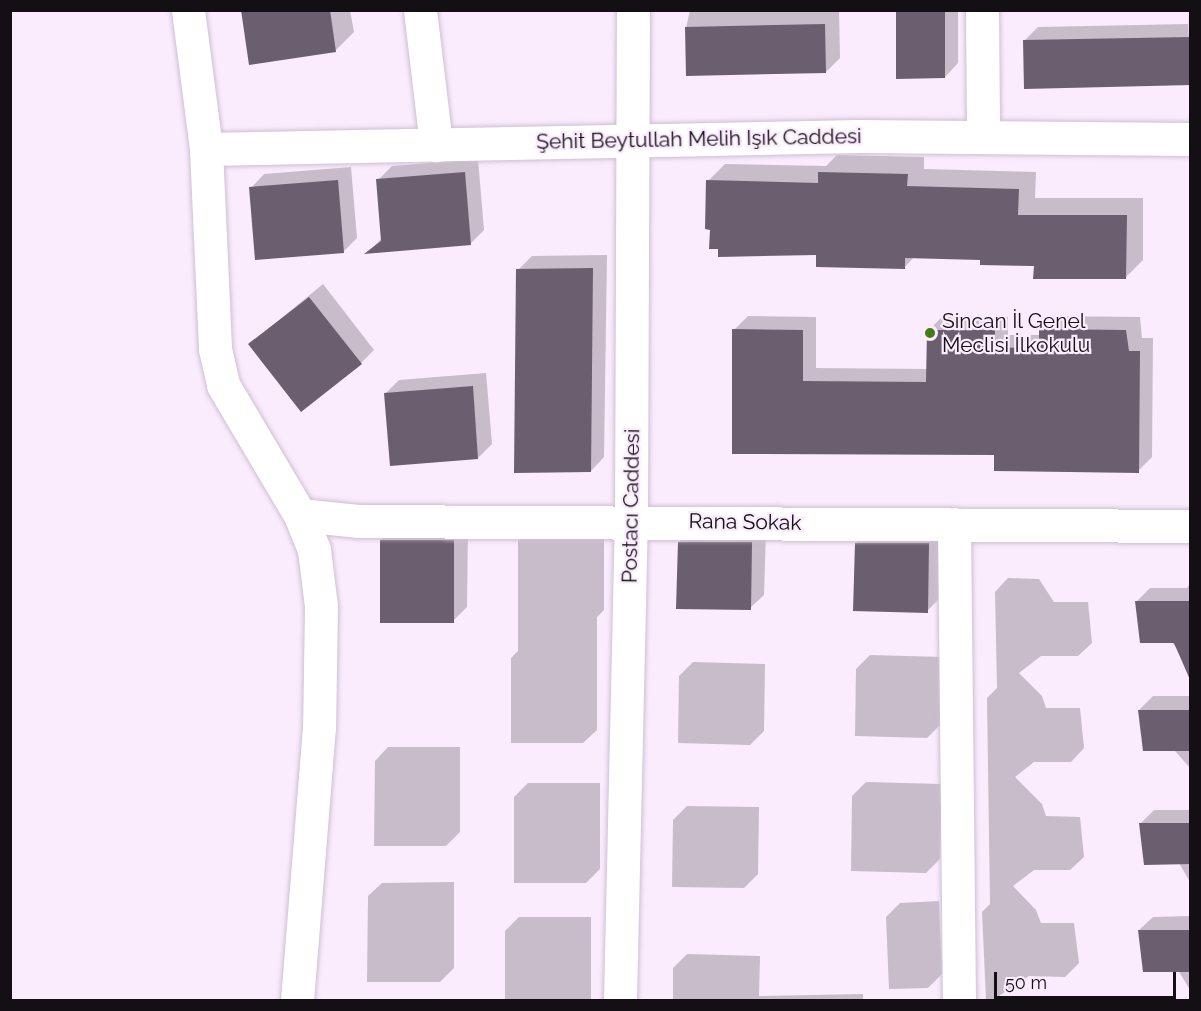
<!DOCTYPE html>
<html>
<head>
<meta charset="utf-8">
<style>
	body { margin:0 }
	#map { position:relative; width:1201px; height:1011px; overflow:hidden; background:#faebfd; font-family:Raleway,sans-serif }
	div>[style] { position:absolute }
	.shadow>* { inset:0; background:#0003 }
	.building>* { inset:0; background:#6b5e6e }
	.roads { filter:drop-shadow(0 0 2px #cdbfd1) drop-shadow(0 0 2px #cdbfd1) }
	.minor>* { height:33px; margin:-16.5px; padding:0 16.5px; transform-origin:16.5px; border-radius:16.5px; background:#fff }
	.dots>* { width:16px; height:16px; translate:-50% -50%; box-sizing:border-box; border:3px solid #faebfd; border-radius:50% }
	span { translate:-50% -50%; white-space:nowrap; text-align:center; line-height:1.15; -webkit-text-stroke:4.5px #faebfd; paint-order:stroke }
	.street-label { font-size:21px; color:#140f15 }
	.poi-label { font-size:21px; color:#140f15 }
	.left { translate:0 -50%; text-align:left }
	.frame { position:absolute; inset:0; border:12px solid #140f15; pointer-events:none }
	.scale { position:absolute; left:994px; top:972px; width:182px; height:27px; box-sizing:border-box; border:3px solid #140f15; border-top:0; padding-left:8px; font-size:18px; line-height:21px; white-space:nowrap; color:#140f15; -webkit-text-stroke:4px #faebfd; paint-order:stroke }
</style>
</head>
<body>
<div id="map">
	<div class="shadow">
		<div style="clip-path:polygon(243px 10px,350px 10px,354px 32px,335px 51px)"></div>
		<div style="clip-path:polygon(690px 10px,839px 10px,840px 58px,826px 72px,686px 28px)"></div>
		<div style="clip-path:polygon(897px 10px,958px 10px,958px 63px,945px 77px)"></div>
		<div style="clip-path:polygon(1188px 10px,1190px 85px,1024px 41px,1038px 27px,1188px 24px)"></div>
		<div style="clip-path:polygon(837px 155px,924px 157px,924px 169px,1036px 172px,1035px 198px,1143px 198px,1143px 260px,1126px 277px,982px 258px,915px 256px,904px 268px,817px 254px,720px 248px,711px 228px,708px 181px,725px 164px,826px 166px)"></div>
		<div style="clip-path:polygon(478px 159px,484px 230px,470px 244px,368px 252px,382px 238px,378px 180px,392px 166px)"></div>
		<div style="clip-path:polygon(351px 167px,357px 238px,343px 252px,251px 188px,264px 174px)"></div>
		<div style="clip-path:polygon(607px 255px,604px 457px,591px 471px,518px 270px,532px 256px)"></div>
		<div style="clip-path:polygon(323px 284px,374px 350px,361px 363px,250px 344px)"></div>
		<div style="clip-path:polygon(748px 316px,816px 317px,816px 368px,928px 369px,928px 331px,942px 317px,1008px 317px,1008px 335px,1040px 335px,1040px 329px,1054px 316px,1140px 317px,1142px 338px,1153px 338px,1152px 457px,1138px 471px,996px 453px,733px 452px,734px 330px)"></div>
		<div style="clip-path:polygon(486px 373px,492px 444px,478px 458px,385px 394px,399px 380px)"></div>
		<div style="clip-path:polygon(395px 527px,468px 527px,467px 607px,453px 621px,381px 540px)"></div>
		<div style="clip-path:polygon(532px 528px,604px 528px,604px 610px,597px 617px,597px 730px,583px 743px,511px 743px,511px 658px,518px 651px,518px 541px)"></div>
		<div style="clip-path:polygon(693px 528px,766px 529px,764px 595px,750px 608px,679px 542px)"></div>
		<div style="clip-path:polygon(870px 530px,942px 530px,941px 597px,927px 611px,856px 543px)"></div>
		<div style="clip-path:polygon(1008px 578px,1039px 579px,1054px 602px,1088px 602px,1092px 643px,1078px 656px,1041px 656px,1019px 673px,1042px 696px,1046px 708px,1080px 708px,1084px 748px,1071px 762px,1034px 762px,1015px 777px,1042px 804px,1046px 816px,1080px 817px,1084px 857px,1070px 870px,1034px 870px,1013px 886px,1036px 910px,1041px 923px,1074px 923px,1079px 963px,1065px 977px,1029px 976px,993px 1000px,986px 1000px,982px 912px,990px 904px,987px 698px,997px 688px,995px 592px)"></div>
		<div style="clip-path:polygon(1190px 584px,1190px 664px,1137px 601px,1150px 588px,1187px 588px)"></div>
		<div style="clip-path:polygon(870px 655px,943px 657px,941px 724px,927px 738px,855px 736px,856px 669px)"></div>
		<div style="clip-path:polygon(693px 662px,765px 664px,764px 731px,750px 745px,678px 743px,679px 676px)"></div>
		<div style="clip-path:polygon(1153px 696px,1190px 696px,1190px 768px,1139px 710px)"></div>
		<div style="clip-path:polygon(388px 747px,460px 747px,460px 832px,446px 846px,374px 846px,375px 761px)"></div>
		<div style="clip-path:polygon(866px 782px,942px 784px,940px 859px,926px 873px,851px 871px,852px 796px)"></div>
		<div style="clip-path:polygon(528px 783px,600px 783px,600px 869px,586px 883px,514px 883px,514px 797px)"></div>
		<div style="clip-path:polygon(687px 806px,759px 807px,758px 874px,744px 888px,672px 887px,673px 820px)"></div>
		<div style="clip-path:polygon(1154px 810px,1190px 810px,1190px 882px,1179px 863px,1141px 823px)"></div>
		<div style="clip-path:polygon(454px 882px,454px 968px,440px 982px,367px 982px,368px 896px,382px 883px)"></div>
		<div style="clip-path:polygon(939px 901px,942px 974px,928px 988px,889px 989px,886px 917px,900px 903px)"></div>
		<div style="clip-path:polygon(519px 917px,591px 917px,591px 1000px,505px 1000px,505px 931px)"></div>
		<div style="clip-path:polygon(1153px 917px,1190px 916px,1190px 990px,1178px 970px,1139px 930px)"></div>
		<div style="clip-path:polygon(687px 954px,760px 956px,759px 996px,863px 994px,863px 1000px,673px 1000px,673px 968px)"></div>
	</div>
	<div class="building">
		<div style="clip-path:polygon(241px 10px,330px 10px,336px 52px,249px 65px)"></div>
		<div style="clip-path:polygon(896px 10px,945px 10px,945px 78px,896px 79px)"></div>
		<div style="clip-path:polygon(825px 24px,826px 73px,686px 76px,685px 27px)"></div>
		<div style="clip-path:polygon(1191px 37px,1191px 85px,1024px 89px,1023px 40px)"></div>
		<div style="clip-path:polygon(465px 172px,471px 245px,364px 254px,381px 241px,376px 179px)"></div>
		<div style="clip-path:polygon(818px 172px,908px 174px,907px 186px,1019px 189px,1018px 215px,1127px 215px,1126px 279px,1033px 279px,1034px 266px,980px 265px,980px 260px,905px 258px,905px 269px,816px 267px,816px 255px,718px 257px,718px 249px,709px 249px,710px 230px,705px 229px,706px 180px,818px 183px)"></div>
		<div style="clip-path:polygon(338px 180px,344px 253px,255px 260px,249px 187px)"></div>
		<div style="clip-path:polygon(593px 268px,591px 472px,514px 473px,516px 269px)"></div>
		<div style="clip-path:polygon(309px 297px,362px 364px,301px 412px,248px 344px)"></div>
		<div style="clip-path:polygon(732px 329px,803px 330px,803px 381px,926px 382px,927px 330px,995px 330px,995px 348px,1039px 347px,1039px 329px,1126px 330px,1129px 351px,1140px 351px,1139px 473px,994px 471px,994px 455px,732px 454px)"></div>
		<div style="clip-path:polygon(473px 386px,478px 459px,390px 466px,384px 393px)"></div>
		<div style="clip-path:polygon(380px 540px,454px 540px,454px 623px,380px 623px)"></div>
		<div style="clip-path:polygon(678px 542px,752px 542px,751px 610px,676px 609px)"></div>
		<div style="clip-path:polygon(855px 543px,929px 543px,928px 613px,853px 611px)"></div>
		<div style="clip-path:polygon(1135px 601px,1191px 601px,1191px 682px,1174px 643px,1140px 643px)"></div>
		<div style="clip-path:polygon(1138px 710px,1191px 710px,1191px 751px,1143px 751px)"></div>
		<div style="clip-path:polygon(1139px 823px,1191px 823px,1191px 864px,1144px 865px)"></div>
		<div style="clip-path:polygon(1138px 930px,1191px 930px,1191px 972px,1143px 972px)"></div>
	</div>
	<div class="roads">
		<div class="minor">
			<div style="left:188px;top:10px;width:140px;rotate:82.6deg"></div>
			<div style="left:206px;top:149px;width:200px;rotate:87.4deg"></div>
			<div style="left:215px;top:349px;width:37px;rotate:77deg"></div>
			<div style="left:223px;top:385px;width:151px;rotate:59.4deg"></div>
			<div style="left:300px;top:515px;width:38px;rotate:68deg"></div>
			<div style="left:314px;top:550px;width:56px;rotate:82.9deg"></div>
			<div style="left:321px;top:606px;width:121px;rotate:90.9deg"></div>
			<div style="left:319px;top:727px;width:274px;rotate:94.6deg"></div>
			<div style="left:420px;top:10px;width:136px;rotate:83.2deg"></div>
			<div style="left:982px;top:10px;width:125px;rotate:89.5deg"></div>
			<div style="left:206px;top:149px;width:652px;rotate:-1.14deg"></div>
			<div style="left:858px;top:136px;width:332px;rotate:0.5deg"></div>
			<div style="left:300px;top:515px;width:58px;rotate:5.9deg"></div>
			<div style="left:358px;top:521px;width:832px;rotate:0.34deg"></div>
			<div style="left:954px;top:524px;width:476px;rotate:89.4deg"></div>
			<div style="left:620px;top:1000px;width:480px;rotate:-88.7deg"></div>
			<div style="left:631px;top:520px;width:510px;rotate:-89.78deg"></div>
		</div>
	</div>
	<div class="dots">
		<div style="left:930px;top:333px;background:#417c16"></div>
	</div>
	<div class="street-label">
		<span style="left:699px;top:139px;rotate:-1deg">Şehit Beytullah Melih Işık Caddesi</span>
		<span style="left:631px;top:506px;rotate:-89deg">Postacı Caddesi</span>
		<span style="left:745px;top:522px;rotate:1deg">Rana Sokak</span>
	</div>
	<div class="poi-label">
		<span class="left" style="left:942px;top:333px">Sincan İl Genel<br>Meclisi İlkokulu</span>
	</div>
	<div class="frame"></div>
	<div class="scale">50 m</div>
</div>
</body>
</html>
